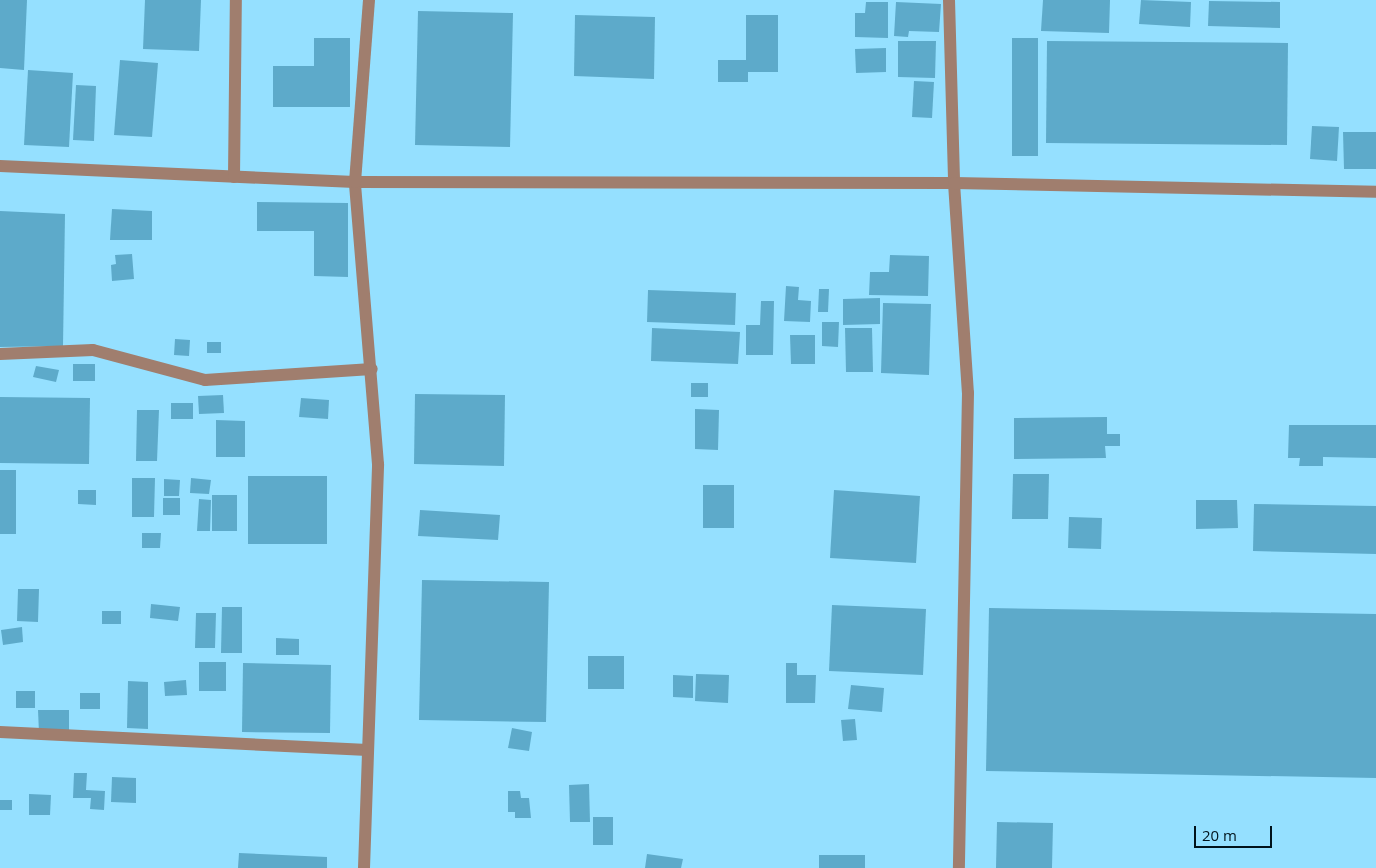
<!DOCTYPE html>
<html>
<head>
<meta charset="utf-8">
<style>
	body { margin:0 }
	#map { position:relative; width:1376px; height:868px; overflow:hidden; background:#95e0ff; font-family:"Open Sans",sans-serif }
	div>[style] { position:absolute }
	.building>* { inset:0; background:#5daaca }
	.minor>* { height:12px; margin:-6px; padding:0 6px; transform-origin:6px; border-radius:6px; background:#a07e6e }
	span { translate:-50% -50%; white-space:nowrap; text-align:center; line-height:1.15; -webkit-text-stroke:4.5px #95e0ff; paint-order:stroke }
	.scale { position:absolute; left:1194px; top:826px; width:78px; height:22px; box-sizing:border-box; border:2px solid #01131b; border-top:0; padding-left:6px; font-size:15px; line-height:18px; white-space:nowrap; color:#01131b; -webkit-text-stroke:4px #95e0ff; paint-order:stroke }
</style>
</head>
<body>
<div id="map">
	<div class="building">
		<div style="clip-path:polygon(0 0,27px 0,24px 70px,0 68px)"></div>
		<div style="clip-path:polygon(145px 0,201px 0,199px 51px,143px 49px)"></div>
		<div style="clip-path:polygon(1043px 0,1110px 0,1109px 33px,1041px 31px)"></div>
		<div style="clip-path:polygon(1141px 0,1191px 2px,1190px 27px,1139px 24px)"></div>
		<div style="clip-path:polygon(1209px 1px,1280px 2px,1280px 28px,1208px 26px)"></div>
		<div style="clip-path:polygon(866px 2px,888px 2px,888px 38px,855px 37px,855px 13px,865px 13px)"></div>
		<div style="clip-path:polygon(896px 2px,941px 4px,939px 32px,909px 31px,908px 37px,894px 36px)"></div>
		<div style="clip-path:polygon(418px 11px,513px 13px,510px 147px,415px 145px)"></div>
		<div style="clip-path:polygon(575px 15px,655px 17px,654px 79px,574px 76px)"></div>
		<div style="clip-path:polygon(746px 15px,778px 15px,778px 72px,748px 72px,748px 82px,718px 82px,718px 60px,746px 60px)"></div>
		<div style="clip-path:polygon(314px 38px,350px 38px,350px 107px,273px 107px,273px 66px,314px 66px)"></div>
		<div style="clip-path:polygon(1012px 38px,1038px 38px,1038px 156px,1012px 156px)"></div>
		<div style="clip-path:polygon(898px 41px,936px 41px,935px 78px,898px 77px)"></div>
		<div style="clip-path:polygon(1047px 41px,1288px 43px,1287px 145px,1046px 143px)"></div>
		<div style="clip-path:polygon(886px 48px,886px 72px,856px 73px,855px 49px)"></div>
		<div style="clip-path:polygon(120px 60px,158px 63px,152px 137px,114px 135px)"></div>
		<div style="clip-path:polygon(28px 70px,73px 73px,69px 147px,24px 145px)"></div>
		<div style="clip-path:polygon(914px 81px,934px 82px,932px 118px,912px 117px)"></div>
		<div style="clip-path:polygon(76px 85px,96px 86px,94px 141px,73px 140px)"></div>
		<div style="clip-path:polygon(1312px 126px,1339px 127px,1337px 161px,1310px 159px)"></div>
		<div style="clip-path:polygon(1343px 132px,1376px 132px,1376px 169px,1344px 169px)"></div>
		<div style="clip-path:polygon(257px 202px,348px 203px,348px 277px,314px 276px,314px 231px,257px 231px)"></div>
		<div style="clip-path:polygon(112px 209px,152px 211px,152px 240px,110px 240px)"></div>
		<div style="clip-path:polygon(0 211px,65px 214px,63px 346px,0 347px)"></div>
		<div style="clip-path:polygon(132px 254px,134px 279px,112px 281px,111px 265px,116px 264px,115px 255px)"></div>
		<div style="clip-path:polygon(890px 255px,929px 256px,928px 296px,869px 295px,870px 272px,889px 272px)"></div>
		<div style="clip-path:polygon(786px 286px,799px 287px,798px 300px,811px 301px,810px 322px,784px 321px)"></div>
		<div style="clip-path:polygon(819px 289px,829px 289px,828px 312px,818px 312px)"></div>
		<div style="clip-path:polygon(648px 290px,736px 293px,735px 325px,647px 322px)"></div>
		<div style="clip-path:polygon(880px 298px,880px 324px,843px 325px,843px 299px)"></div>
		<div style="clip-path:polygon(761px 301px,774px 301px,773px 355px,746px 355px,746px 325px,760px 325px)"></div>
		<div style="clip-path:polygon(883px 303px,931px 304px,929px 375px,881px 373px)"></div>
		<div style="clip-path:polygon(822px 322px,839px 322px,838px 347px,822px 346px)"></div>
		<div style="clip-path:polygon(652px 328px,740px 332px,738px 364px,651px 361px)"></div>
		<div style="clip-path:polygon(845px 328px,872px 328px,873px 372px,846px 372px)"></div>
		<div style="clip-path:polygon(790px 335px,815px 335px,815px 364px,791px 364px)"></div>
		<div style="clip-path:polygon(175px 339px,190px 340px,189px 356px,174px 355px)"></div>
		<div style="clip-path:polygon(207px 342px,221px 342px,221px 353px,207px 353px)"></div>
		<div style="clip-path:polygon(73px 364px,95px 364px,95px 381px,73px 381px)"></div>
		<div style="clip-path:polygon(36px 366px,59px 370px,56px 382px,33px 377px)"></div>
		<div style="clip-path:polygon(691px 383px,708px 383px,708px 397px,691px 397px)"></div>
		<div style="clip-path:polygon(415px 394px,505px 395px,504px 466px,414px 464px)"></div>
		<div style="clip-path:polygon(223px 395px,224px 413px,199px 414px,198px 396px)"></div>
		<div style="clip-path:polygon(0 397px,90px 398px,89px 464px,0 463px)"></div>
		<div style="clip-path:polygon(301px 398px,329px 400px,328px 419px,299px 417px)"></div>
		<div style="clip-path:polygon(171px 403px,193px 403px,193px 419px,171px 419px)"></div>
		<div style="clip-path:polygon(695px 409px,719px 410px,718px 450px,695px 449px)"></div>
		<div style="clip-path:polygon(137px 410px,159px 410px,157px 461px,136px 461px)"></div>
		<div style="clip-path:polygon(1107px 417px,1107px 434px,1120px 434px,1120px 446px,1105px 446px,1106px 458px,1014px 459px,1014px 418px)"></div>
		<div style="clip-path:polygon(216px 420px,245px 421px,245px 457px,216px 457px)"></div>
		<div style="clip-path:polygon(1289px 425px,1376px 425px,1376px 458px,1323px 457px,1323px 466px,1299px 466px,1300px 458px,1288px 458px)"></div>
		<div style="clip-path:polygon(0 470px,16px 470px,16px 534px,0 534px)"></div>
		<div style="clip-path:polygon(1013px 474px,1049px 474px,1048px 519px,1012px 519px)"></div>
		<div style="clip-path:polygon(248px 476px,327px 476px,327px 544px,248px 544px)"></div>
		<div style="clip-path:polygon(132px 478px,155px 478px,154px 517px,132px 517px)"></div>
		<div style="clip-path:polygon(191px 478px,211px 480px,209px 494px,190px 493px)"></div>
		<div style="clip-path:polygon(164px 479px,180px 480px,179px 496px,164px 496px)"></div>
		<div style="clip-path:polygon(703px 485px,734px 485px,734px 528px,703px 528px)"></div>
		<div style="clip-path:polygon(78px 490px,96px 490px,96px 505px,78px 504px)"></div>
		<div style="clip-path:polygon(834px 490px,920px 496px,916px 563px,830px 558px)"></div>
		<div style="clip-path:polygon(212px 495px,237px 495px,237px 531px,212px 531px)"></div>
		<div style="clip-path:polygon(163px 498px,180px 498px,180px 515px,163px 515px)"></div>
		<div style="clip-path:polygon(199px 499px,211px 500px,210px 531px,197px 531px)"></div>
		<div style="clip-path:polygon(1196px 500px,1237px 500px,1238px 528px,1196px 529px)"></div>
		<div style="clip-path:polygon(1254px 504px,1376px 506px,1376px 554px,1253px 551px)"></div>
		<div style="clip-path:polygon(420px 510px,500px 515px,498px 540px,418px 536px)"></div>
		<div style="clip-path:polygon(1069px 517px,1102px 518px,1101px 549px,1068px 548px)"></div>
		<div style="clip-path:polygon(142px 533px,161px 533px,160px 548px,142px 548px)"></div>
		<div style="clip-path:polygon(422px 580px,549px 582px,546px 722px,419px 720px)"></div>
		<div style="clip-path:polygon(18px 589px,39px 589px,38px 622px,17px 621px)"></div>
		<div style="clip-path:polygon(151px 604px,180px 607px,178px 621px,150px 618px)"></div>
		<div style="clip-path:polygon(832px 605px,926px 609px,923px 675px,829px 671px)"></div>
		<div style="clip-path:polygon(222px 607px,242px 607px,242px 653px,221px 653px)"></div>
		<div style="clip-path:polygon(989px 608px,1376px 614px,1376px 778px,986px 771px)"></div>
		<div style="clip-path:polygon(102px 611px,121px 611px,121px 624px,102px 624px)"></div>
		<div style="clip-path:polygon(196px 613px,216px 613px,215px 648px,195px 648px)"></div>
		<div style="clip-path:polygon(22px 627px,23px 642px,3px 645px,1px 630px)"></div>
		<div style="clip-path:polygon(276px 638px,299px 639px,299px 655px,276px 655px)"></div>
		<div style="clip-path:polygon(588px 656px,624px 656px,624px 689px,588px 689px)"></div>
		<div style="clip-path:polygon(199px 662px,226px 662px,226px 691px,199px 691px)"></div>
		<div style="clip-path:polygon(243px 663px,331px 665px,330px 733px,242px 732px)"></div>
		<div style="clip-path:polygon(786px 663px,797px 663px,797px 675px,816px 675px,815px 703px,786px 703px)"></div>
		<div style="clip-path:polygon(696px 674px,729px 675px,728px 703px,695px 701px)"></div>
		<div style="clip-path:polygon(673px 675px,693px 676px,693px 698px,673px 697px)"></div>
		<div style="clip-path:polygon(186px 680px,187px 695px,165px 696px,164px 682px)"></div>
		<div style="clip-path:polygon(128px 681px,148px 682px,148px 729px,127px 728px)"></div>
		<div style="clip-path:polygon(851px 685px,884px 688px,882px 712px,848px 709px)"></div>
		<div style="clip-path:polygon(16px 691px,35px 691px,35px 708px,16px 708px)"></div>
		<div style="clip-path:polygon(80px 693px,100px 693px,100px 709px,80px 709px)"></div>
		<div style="clip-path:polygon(38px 710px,69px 710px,69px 733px,39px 733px)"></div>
		<div style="clip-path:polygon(855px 719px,857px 740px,843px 741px,841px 720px)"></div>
		<div style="clip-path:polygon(512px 728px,532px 732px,529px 751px,508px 748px)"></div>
		<div style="clip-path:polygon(74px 773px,87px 773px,86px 790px,105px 791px,104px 810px,90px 809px,91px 798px,73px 798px)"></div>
		<div style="clip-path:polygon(112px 777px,136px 778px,136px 803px,111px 802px)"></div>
		<div style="clip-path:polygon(589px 784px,590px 822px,570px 822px,569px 785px)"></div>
		<div style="clip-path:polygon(508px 791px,520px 791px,521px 798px,529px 798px,531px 818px,515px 818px,515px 812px,508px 812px)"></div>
		<div style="clip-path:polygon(29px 794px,51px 795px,50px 815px,29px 815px)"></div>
		<div style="clip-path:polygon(0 800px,12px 800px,12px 810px,0 810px)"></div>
		<div style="clip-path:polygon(593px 817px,613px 817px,613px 845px,593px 845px)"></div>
		<div style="clip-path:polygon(997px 822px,1053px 823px,1052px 868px,996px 868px)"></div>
		<div style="clip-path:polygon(239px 853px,327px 857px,327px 868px,238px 868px)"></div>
		<div style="clip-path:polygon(647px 854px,683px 859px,681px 868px,645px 868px)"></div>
		<div style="clip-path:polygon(819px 855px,865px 855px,865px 868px,819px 868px)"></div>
	</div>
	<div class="minor">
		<div style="left:949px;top:0;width:183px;rotate:88.4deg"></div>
		<div style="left:954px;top:183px;width:210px;rotate:86.2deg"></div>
		<div style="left:968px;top:393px;width:475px;rotate:91.1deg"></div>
		<div style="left:0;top:166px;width:355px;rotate:2.6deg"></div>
		<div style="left:355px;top:182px;width:599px;rotate:0.1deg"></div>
		<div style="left:954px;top:183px;width:422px;rotate:1.2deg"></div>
		<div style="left:234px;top:177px;width:177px;rotate:-89.4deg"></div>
		<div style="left:0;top:354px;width:93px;rotate:-2.5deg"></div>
		<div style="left:93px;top:350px;width:116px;rotate:15deg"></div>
		<div style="left:205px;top:380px;width:167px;rotate:-3.8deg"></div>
		<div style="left:0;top:732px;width:368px;rotate:2.8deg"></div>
		<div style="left:364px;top:868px;width:404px;rotate:-88deg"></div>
		<div style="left:378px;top:464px;width:283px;rotate:-94.7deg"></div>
		<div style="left:355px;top:182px;width:183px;rotate:-85.6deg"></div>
	</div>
	<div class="scale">20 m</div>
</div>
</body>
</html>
